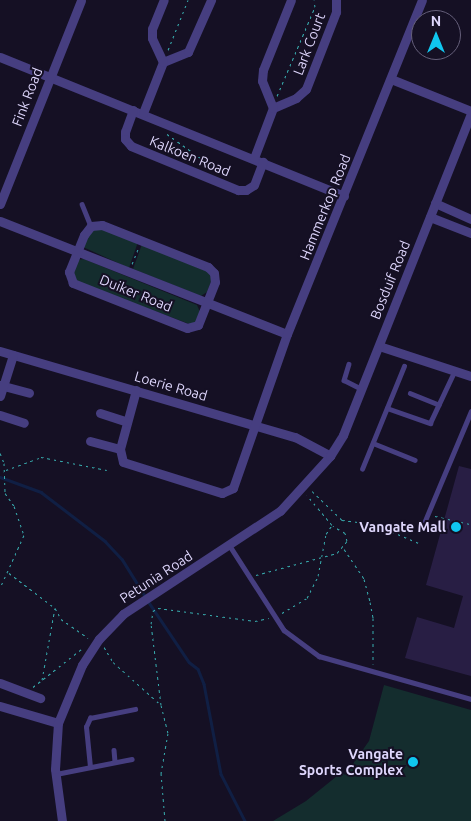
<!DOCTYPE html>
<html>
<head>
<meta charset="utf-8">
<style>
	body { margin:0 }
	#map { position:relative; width:471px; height:821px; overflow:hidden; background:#151024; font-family:Ubuntu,sans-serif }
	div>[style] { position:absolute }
	.green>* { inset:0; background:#142d2e }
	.stream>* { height:2.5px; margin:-1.25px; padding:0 1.25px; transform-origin:1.25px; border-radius:1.25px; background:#101f44 }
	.building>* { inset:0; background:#281e44 }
	.path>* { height:1px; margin-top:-0.5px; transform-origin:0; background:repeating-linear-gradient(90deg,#37adaf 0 2.5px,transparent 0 6.5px) }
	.service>* { height:4.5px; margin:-2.25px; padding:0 2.25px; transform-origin:2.25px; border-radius:2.25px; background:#463e80 }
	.minor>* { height:9px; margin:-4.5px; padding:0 4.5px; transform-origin:4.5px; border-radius:4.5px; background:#463e80 }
	.dots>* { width:14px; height:14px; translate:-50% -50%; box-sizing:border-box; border:2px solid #151024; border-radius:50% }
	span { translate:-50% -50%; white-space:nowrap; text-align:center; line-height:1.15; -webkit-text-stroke:4px #151024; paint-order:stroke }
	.street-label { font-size:14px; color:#ded6fc }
	.poi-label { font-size:14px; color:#ded6fc; font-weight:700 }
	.right { translate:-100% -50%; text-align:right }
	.north { position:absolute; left:411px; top:10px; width:50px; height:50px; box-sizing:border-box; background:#151024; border:1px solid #655f7a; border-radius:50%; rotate:0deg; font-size:14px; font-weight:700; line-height:20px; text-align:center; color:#ded6fc }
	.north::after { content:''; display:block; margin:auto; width:18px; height:22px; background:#10c6ef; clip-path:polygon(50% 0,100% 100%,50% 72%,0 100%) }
</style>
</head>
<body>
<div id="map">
	<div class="green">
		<div style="clip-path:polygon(97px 227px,138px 242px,129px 268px,83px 247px,88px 232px)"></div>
		<div style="clip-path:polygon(142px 244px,209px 272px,212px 279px,207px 292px,201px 296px,133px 269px)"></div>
		<div style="clip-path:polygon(84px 259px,197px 305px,200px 312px,195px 323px,192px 325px,75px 281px,72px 273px,77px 260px)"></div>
		<div style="clip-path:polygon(384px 685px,471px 710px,471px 821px,273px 821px,306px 801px,342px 772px,345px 775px,369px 741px)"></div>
	</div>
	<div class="stream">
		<div style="left:0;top:477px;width:44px;rotate:20.1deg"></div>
		<div style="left:41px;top:492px;width:81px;rotate:37.4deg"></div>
		<div style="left:105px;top:541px;width:25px;rotate:47deg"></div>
		<div style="left:122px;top:559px;width:44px;rotate:58.1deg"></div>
		<div style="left:148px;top:601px;width:73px;rotate:56.1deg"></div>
		<div style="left:189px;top:662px;width:11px;rotate:38deg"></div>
		<div style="left:198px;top:669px;width:16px;rotate:68deg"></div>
		<div style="left:204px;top:684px;width:92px;rotate:79.3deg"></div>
		<div style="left:221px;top:774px;width:53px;rotate:62.9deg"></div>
	</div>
	<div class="building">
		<div style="clip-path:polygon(459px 466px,471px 469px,471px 676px,405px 658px,417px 617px,454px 628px,463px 596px,426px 585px)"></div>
	</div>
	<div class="path">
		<div style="left:168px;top:50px;width:54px;rotate:-68.2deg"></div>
		<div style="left:277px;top:96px;width:97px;rotate:-66.9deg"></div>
		<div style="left:315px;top:7px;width:7px;rotate:-98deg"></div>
		<div style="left:167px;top:134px;width:69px;rotate:35.5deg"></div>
		<div style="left:132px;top:264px;width:16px;rotate:-68deg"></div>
		<div style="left:0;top:453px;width:11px;rotate:68deg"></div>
		<div style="left:4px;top:463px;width:30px;rotate:88deg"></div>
		<div style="left:5px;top:493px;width:16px;rotate:55deg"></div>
		<div style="left:14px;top:506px;width:31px;rotate:71deg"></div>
		<div style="left:24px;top:535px;width:58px;rotate:114.4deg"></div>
		<div style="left:6px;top:470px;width:37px;rotate:-20deg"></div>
		<div style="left:41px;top:457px;width:67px;rotate:11.1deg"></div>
		<div style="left:312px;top:491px;width:42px;rotate:44deg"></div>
		<div style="left:342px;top:520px;width:32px;rotate:7deg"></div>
		<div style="left:374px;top:524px;width:51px;rotate:23.1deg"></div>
		<div style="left:435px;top:516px;width:37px;rotate:13deg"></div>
		<div style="left:344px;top:549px;width:36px;rotate:56deg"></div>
		<div style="left:364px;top:579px;width:24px;rotate:75deg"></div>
		<div style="left:370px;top:602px;width:16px;rotate:79deg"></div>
		<div style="left:373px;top:618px;width:46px;rotate:90deg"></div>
		<div style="left:9px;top:573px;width:58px;rotate:37.3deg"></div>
		<div style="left:55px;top:608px;width:13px;rotate:61deg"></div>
		<div style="left:61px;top:619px;width:33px;rotate:35deg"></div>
		<div style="left:256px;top:575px;width:84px;rotate:-15.2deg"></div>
		<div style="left:337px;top:553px;width:16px;rotate:-50deg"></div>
		<div style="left:347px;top:541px;width:8px;rotate:-104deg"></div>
		<div style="left:345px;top:533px;width:14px;rotate:-150deg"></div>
		<div style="left:282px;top:613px;width:29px;rotate:-31deg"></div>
		<div style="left:307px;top:598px;width:25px;rotate:-63deg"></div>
		<div style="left:318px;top:576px;width:43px;rotate:-79.2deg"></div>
		<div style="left:326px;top:534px;width:11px;rotate:-56deg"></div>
		<div style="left:332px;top:525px;width:39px;rotate:-130deg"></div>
		<div style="left:104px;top:647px;width:17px;rotate:59deg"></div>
		<div style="left:113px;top:662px;width:64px;rotate:41.9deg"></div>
		<div style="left:161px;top:705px;width:29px;rotate:76deg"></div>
		<div style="left:168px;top:733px;width:41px;rotate:99.9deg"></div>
		<div style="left:161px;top:773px;width:48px;rotate:85.2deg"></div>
		<div style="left:42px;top:680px;width:73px;rotate:-79.8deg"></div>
		<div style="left:33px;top:687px;width:63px;rotate:-38deg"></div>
		<div style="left:161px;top:705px;width:82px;rotate:-97deg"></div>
		<div style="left:151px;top:624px;width:13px;rotate:-81deg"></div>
		<div style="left:153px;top:611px;width:6px;rotate:-31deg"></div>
		<div style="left:158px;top:608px;width:98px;rotate:7.6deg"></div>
		<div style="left:255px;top:621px;width:14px;rotate:-12deg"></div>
	</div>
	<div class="service">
		<div style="left:82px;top:204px;width:24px;rotate:68deg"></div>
		<div style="left:349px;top:364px;width:17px;rotate:107deg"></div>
		<div style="left:344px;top:380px;width:20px;rotate:27deg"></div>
		<div style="left:410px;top:393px;width:31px;rotate:22deg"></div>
		<div style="left:387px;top:408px;width:46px;rotate:19.2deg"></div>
		<div style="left:430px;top:423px;width:56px;rotate:-64.8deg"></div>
		<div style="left:373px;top:443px;width:45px;rotate:22deg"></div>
		<div style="left:362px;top:469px;width:111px;rotate:-67.8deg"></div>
		<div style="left:424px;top:523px;width:121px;rotate:-67.2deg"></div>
		<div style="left:230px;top:546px;width:100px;rotate:57.3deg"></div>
		<div style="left:284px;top:630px;width:44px;rotate:36.6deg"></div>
		<div style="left:319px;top:656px;width:158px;rotate:15.8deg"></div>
		<div style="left:114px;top:750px;width:12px;rotate:85deg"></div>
		<div style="left:90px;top:767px;width:40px;rotate:-95.7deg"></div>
		<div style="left:86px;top:727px;width:10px;rotate:-66deg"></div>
		<div style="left:90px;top:718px;width:46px;rotate:-11.3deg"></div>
		<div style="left:56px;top:774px;width:77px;rotate:-11.2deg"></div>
	</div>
	<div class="minor">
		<div style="left:0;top:57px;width:371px;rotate:22deg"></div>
		<div style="left:163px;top:62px;width:27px;rotate:-22deg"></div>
		<div style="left:188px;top:52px;width:57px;rotate:-66.1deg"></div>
		<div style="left:391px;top:79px;width:86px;rotate:21.8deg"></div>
		<div style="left:273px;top:108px;width:25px;rotate:-23deg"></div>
		<div style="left:296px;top:98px;width:13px;rotate:-42deg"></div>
		<div style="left:306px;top:89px;width:83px;rotate:-68.7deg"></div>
		<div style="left:336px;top:12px;width:12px;rotate:-90deg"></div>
		<div style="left:133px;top:110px;width:23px;rotate:110deg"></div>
		<div style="left:125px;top:132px;width:7px;rotate:90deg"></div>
		<div style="left:125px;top:139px;width:9px;rotate:49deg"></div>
		<div style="left:131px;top:146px;width:116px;rotate:22.4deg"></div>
		<div style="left:238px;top:190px;width:8px"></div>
		<div style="left:246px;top:190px;width:9px;rotate:-32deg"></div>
		<div style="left:254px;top:185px;width:25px;rotate:-69deg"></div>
		<div style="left:143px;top:113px;width:55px;rotate:-68.6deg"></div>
		<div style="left:163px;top:62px;width:26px;rotate:-115deg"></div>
		<div style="left:152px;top:38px;width:9px;rotate:-90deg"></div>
		<div style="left:152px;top:29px;width:31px;rotate:-68deg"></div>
		<div style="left:254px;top:158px;width:53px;rotate:-69.2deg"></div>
		<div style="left:273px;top:108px;width:29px;rotate:-112deg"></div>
		<div style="left:262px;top:81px;width:11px;rotate:-85deg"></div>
		<div style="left:263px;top:70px;width:75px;rotate:-68.2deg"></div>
		<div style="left:435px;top:203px;width:39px;rotate:24deg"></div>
		<div style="left:0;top:204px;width:219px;rotate:-68.3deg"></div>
		<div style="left:430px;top:217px;width:44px;rotate:21.3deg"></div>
		<div style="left:0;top:221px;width:308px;rotate:21.5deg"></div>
		<div style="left:102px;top:225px;width:114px;rotate:21.6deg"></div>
		<div style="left:208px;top:267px;width:8px;rotate:45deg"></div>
		<div style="left:214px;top:273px;width:9px;rotate:84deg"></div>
		<div style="left:215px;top:282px;width:46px;rotate:111.6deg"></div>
		<div style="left:198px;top:325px;width:11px;rotate:165deg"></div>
		<div style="left:187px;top:328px;width:123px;rotate:-158.5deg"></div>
		<div style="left:73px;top:283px;width:12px;rotate:-110deg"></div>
		<div style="left:69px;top:272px;width:40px;rotate:-68deg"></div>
		<div style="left:84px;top:235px;width:11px;rotate:-52deg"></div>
		<div style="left:91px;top:226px;width:11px;rotate:-5deg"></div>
		<div style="left:379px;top:346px;width:97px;rotate:18.1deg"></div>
		<div style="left:0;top:351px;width:307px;rotate:16.3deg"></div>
		<div style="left:295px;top:437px;width:40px;rotate:28deg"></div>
		<div style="left:0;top:385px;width:30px;rotate:15deg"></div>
		<div style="left:136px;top:390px;width:61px;rotate:105.2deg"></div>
		<div style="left:120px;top:449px;width:13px;rotate:77deg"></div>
		<div style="left:123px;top:462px;width:104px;rotate:17.4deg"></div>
		<div style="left:222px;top:493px;width:12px;rotate:-24deg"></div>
		<div style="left:233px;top:488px;width:163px;rotate:-70.7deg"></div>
		<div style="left:287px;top:334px;width:360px;rotate:-68deg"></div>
		<div style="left:0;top:396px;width:43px;rotate:-72.4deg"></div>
		<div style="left:100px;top:413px;width:28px;rotate:18deg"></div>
		<div style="left:0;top:415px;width:25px;rotate:18deg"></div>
		<div style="left:90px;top:441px;width:31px;rotate:15deg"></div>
		<div style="left:0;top:683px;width:43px;rotate:20.6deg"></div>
		<div style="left:0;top:706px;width:60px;rotate:16.3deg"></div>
		<div style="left:62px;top:821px;width:52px;rotate:-97.7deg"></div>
		<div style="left:55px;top:769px;width:46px;rotate:-86.3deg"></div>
		<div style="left:58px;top:723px;width:63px;rotate:-67.5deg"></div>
		<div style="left:82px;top:665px;width:31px;rotate:-57deg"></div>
		<div style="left:99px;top:639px;width:35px;rotate:-46deg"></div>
		<div style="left:123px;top:614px;width:188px;rotate:-33.3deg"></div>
		<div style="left:280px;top:511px;width:74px;rotate:-47.7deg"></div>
		<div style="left:330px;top:456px;width:25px;rotate:-58deg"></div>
		<div style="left:343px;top:435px;width:347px;rotate:-68.3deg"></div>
	</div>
	<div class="dots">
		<div style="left:456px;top:527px;background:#10c6ef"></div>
		<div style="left:413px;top:762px;background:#10c6ef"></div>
	</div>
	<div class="street-label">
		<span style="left:309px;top:44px;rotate:-69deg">Lark Court</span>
		<span style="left:27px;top:97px;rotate:-69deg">Fink Road</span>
		<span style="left:190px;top:156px;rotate:22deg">Kalkoen Road</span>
		<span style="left:325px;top:207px;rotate:-68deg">Hammerkop Road</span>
		<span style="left:390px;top:280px;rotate:-68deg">Bosduif Road</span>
		<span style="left:136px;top:293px;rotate:22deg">Duiker Road</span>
		<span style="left:171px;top:386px;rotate:16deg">Loerie Road</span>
		<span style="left:156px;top:577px;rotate:-33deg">Petunia Road</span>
	</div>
	<div class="poi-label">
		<span class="right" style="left:446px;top:527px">Vangate Mall</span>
		<span class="right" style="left:403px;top:762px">Vangate<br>Sports Complex</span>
	</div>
	<div class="north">N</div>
</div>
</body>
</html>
